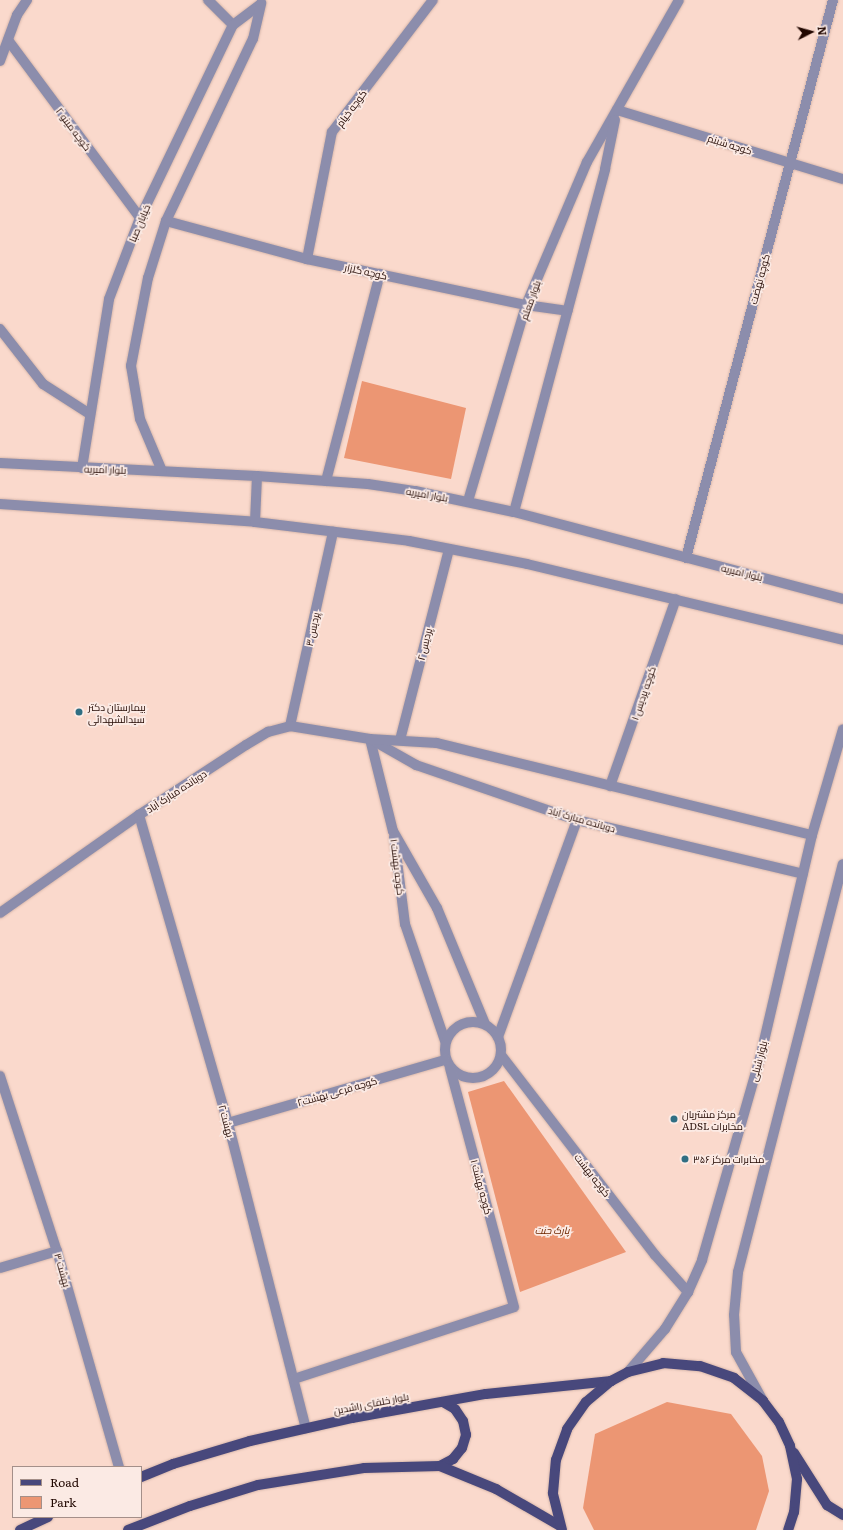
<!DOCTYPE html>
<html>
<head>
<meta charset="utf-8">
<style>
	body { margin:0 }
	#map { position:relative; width:843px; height:1530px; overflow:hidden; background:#fad9cc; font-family:Literata,Cairo,serif }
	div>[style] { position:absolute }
	.green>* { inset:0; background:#ec9673 }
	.roads { filter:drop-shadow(0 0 1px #d7b7ab) drop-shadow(0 0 1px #d7b7ab) }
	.minor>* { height:10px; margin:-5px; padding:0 5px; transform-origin:5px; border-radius:5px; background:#8c8dac }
	.minor>.ring { margin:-5px; padding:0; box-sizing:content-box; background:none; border:10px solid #8c8dac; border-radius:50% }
	.major>* { height:10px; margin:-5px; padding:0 5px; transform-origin:5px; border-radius:5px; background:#48487c }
	.dots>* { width:11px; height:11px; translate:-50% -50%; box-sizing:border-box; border:2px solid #fbeae4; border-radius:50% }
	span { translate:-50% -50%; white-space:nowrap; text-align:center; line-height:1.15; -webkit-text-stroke:3.5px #fbeae4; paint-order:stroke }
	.street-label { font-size:10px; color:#210700 }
	.poi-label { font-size:10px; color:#210700 }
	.left { translate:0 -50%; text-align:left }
	.park-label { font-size:10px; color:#6f2701; font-style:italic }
	.legend { position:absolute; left:12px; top:1466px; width:130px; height:52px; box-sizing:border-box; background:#fbeae4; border:1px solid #a48f89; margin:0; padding:5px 7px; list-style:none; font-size:12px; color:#210700 }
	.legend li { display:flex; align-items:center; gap:8px; height:20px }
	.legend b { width:20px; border:1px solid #a48f89 }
	.north { position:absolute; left:791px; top:12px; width:40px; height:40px; -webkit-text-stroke:3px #fbeae4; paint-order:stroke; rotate:84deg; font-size:11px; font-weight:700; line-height:16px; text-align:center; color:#210700 }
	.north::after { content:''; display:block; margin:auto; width:14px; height:18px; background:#210700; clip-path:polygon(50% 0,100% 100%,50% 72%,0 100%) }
</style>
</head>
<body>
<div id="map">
	<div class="green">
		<div style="clip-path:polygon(362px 381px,466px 408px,451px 479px,344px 458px)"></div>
		<div style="clip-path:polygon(504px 1081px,626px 1252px,520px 1292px,468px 1092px)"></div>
		<div style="clip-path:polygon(667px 1402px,731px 1414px,762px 1456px,769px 1491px,756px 1530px,594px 1530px,583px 1508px,595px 1434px)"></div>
	</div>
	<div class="roads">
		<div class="minor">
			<div style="left:208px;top:0;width:35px;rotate:45deg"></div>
			<div style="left:8px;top:40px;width:222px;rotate:53.4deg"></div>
			<div style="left:0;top:61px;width:49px;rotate:-69.7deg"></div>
			<div style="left:17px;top:15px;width:18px;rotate:-56deg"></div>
			<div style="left:617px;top:110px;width:236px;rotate:17deg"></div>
			<div style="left:166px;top:221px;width:146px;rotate:15.1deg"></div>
			<div style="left:307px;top:259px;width:224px;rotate:11.9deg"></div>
			<div style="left:526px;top:305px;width:42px;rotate:8.1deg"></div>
			<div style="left:307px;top:259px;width:129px;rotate:-78.9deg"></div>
			<div style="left:332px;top:132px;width:166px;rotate:-52.6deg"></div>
			<div style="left:0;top:329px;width:70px;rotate:52deg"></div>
			<div style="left:43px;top:384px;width:56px;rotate:32.6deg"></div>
			<div style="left:0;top:463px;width:257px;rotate:2.9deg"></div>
			<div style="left:257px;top:476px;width:111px;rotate:4.1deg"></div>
			<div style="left:368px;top:484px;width:48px;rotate:8.5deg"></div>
			<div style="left:415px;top:491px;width:101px;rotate:12deg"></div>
			<div style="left:514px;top:512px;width:340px;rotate:14.8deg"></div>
			<div style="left:82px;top:468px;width:171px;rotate:-80.9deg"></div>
			<div style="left:109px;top:299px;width:87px;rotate:-69.1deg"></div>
			<div style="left:140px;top:218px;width:214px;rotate:-64.3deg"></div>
			<div style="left:233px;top:25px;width:34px;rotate:-37deg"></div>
			<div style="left:162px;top:471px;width:56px;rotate:-112.9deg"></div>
			<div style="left:140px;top:419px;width:54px;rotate:-99.6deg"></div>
			<div style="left:131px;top:366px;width:90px;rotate:-79.1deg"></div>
			<div style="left:148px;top:278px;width:60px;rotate:-72.5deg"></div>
			<div style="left:166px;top:221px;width:202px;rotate:-64.5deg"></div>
			<div style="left:253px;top:39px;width:37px;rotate:-77deg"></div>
			<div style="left:326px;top:481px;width:214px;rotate:-75.4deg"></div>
			<div style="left:468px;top:501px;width:204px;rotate:-73.5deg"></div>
			<div style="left:526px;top:305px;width:155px;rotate:-66.9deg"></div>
			<div style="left:587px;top:162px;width:186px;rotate:-60.4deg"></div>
			<div style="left:0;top:504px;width:256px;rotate:4deg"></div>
			<div style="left:255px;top:522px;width:155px;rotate:7deg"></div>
			<div style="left:409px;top:541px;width:120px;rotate:11deg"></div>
			<div style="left:527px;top:564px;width:325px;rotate:13.5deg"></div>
			<div style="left:514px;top:512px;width:355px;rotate:-75.1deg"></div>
			<div style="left:605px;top:169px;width:50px;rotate:-78.5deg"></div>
			<div style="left:255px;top:522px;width:46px;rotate:-87.5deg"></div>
			<div style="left:686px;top:558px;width:577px;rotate:-75.24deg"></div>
			<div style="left:290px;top:726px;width:199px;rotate:-77.5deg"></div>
			<div style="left:370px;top:739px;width:95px;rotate:76deg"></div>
			<div style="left:393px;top:831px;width:89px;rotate:60.3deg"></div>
			<div style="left:437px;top:908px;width:126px;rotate:67.5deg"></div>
			<div style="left:372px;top:740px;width:51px;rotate:29.6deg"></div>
			<div style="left:416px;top:765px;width:170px;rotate:18.9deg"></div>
			<div style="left:577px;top:820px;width:232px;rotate:13.4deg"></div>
			<div style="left:400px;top:740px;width:197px;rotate:-75.6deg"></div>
			<div style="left:610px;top:786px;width:198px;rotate:-70.6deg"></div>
			<div style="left:139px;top:815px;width:321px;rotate:73.9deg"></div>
			<div style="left:228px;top:1123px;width:315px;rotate:75.7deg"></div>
			<div style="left:394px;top:837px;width:88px;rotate:82.8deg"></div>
			<div style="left:405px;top:924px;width:124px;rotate:71.1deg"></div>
			<div style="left:0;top:913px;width:170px;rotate:-35.2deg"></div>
			<div style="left:139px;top:815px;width:128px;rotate:-33.2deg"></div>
			<div style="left:246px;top:745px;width:26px;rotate:-31deg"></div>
			<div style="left:268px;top:732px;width:23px;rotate:-15deg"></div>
			<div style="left:290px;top:726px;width:81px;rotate:9.2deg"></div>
			<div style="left:370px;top:739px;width:67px;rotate:3.4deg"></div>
			<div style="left:437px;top:743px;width:386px;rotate:13.8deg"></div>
			<div class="ring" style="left:445px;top:1022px;width:46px;height:46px"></div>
			<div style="left:498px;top:1037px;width:231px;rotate:-70deg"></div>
			<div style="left:501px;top:1055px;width:252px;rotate:52.4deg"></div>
			<div style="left:655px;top:1255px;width:50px;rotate:48.3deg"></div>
			<div style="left:0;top:1076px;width:184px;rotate:72deg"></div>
			<div style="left:57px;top:1251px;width:225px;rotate:74deg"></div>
			<div style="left:228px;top:1123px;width:226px;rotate:-16.2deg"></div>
			<div style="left:0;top:1268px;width:59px;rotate:-16.6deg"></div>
			<div style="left:628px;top:1372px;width:57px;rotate:-49.3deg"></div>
			<div style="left:665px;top:1329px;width:44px;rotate:-58.1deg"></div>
			<div style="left:688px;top:1292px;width:35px;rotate:-66deg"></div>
			<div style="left:702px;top:1260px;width:214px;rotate:-74deg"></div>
			<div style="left:761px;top:1054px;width:225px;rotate:-76.9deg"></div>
			<div style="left:812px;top:835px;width:110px;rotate:-73.7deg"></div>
			<div style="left:294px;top:1379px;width:231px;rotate:-18.1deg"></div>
			<div style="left:514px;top:1307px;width:247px;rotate:-105deg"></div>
			<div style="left:763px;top:1401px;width:56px;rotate:-118.9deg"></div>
			<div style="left:736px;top:1352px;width:37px;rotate:-93deg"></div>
			<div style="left:734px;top:1315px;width:43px;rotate:-84.7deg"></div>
			<div style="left:738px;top:1272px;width:421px;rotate:-75.6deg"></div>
		</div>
		<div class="major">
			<div style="left:794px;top:1453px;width:62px;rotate:57.6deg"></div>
			<div style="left:827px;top:1505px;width:19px;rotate:32deg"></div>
			<div style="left:440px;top:1466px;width:15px;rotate:-28deg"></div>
			<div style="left:453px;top:1459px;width:14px;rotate:-51deg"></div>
			<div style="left:462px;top:1448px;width:14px;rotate:-73deg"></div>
			<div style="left:466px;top:1435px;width:14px;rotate:-102deg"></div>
			<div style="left:463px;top:1421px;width:14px;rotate:-124deg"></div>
			<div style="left:455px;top:1409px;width:14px;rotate:-150deg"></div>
			<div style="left:141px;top:1477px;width:35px;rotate:-22deg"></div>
			<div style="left:173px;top:1464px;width:80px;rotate:-16.6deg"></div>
			<div style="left:250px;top:1441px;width:105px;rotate:-12.7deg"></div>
			<div style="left:352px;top:1418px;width:136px;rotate:-10.2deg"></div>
			<div style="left:486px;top:1394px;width:126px;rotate:-5.9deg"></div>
			<div style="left:20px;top:1530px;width:31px;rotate:-25deg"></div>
			<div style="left:128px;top:1530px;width:66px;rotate:-21.2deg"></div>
			<div style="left:190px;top:1506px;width:71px;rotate:-17.2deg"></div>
			<div style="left:258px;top:1485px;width:107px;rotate:-9.1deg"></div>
			<div style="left:364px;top:1468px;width:76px;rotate:-1.5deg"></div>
			<div style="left:440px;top:1466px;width:61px;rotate:22.3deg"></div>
			<div style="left:496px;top:1489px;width:74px;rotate:30deg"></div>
			<div style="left:562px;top:1530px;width:38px;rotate:-104deg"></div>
			<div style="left:553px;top:1493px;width:33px;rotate:-85deg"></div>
			<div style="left:556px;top:1460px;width:33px;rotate:-70deg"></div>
			<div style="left:567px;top:1429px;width:33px;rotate:-55deg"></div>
			<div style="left:586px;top:1402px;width:33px;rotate:-40deg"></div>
			<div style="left:611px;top:1381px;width:19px;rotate:-28deg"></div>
			<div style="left:628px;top:1372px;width:36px;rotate:-14deg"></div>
			<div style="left:663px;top:1363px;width:37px;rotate:5deg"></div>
			<div style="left:700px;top:1366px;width:36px;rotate:19deg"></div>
			<div style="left:734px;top:1378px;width:37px;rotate:38deg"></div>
			<div style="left:763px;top:1401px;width:26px;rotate:53deg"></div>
			<div style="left:779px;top:1422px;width:26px;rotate:65deg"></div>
			<div style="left:790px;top:1446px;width:34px;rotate:78deg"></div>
			<div style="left:797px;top:1479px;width:33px;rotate:95deg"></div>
			<div style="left:794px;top:1512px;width:19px;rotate:108deg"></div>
		</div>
	</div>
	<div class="dots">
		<div style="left:79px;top:712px;background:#2f6e83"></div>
		<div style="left:674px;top:1119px;background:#2f6e83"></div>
		<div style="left:685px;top:1159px;background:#2f6e83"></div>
	</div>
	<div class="street-label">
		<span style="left:351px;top:108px;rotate:-53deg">کوچه خیام</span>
		<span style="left:74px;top:129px;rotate:53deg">کوچه مینو ۲</span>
		<span style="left:730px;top:144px;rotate:17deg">کوچه شبنم</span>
		<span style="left:139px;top:223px;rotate:-67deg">خیابان صبا</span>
		<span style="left:366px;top:271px;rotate:12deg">کوچه گلزار</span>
		<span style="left:759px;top:279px;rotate:-75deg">کوچه نهضت</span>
		<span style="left:530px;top:300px;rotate:-70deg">بلوار معلم</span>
		<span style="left:105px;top:469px;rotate:2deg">بلوار امیریه</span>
		<span style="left:427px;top:494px;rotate:10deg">بلوار امیریه</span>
		<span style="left:742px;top:572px;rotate:14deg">بلوار امیریه</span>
		<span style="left:312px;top:629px;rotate:-78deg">پردیس ۳</span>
		<span style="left:424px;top:644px;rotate:-76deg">پردیس ۲</span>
		<span style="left:643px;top:693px;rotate:-71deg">کوچه پردیس ۱</span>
		<span style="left:176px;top:791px;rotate:-33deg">دوبانده مبارک آباد</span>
		<span style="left:582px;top:819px;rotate:16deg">دوبانده مبارک آباد</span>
		<span style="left:398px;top:867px;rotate:83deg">کوچه بهشت ۱</span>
		<span style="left:758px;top:1061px;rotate:-75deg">بلوار شبلی</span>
		<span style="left:337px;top:1091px;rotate:-16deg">کوچه فرعی بهشت۲</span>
		<span style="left:227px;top:1121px;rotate:75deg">بهشت ۲</span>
		<span style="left:593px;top:1175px;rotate:52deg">کوچه بهشت</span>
		<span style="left:482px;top:1187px;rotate:75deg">کوچه بهشت ۱</span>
		<span style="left:63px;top:1270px;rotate:74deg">بهشت ۳</span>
		<span style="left:371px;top:1403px;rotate:-11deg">بلوار خلفای راشدین</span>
	</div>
	<div class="poi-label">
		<span class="left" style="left:88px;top:712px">بیمارستان دکتر<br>سیدالشهدائی</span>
		<span class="left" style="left:682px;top:1119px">مرکز مشتریان<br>ADSL مخابرات</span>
		<span class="left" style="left:693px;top:1159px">مخابرات مرکز ۳۵۶</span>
	</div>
	<div class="park-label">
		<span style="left:552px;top:1230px">پارک جنت</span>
	</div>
	<ul class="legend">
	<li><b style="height:5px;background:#48487c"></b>Road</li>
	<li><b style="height:11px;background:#ec9673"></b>Park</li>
	</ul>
	<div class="north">N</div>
</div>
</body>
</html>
